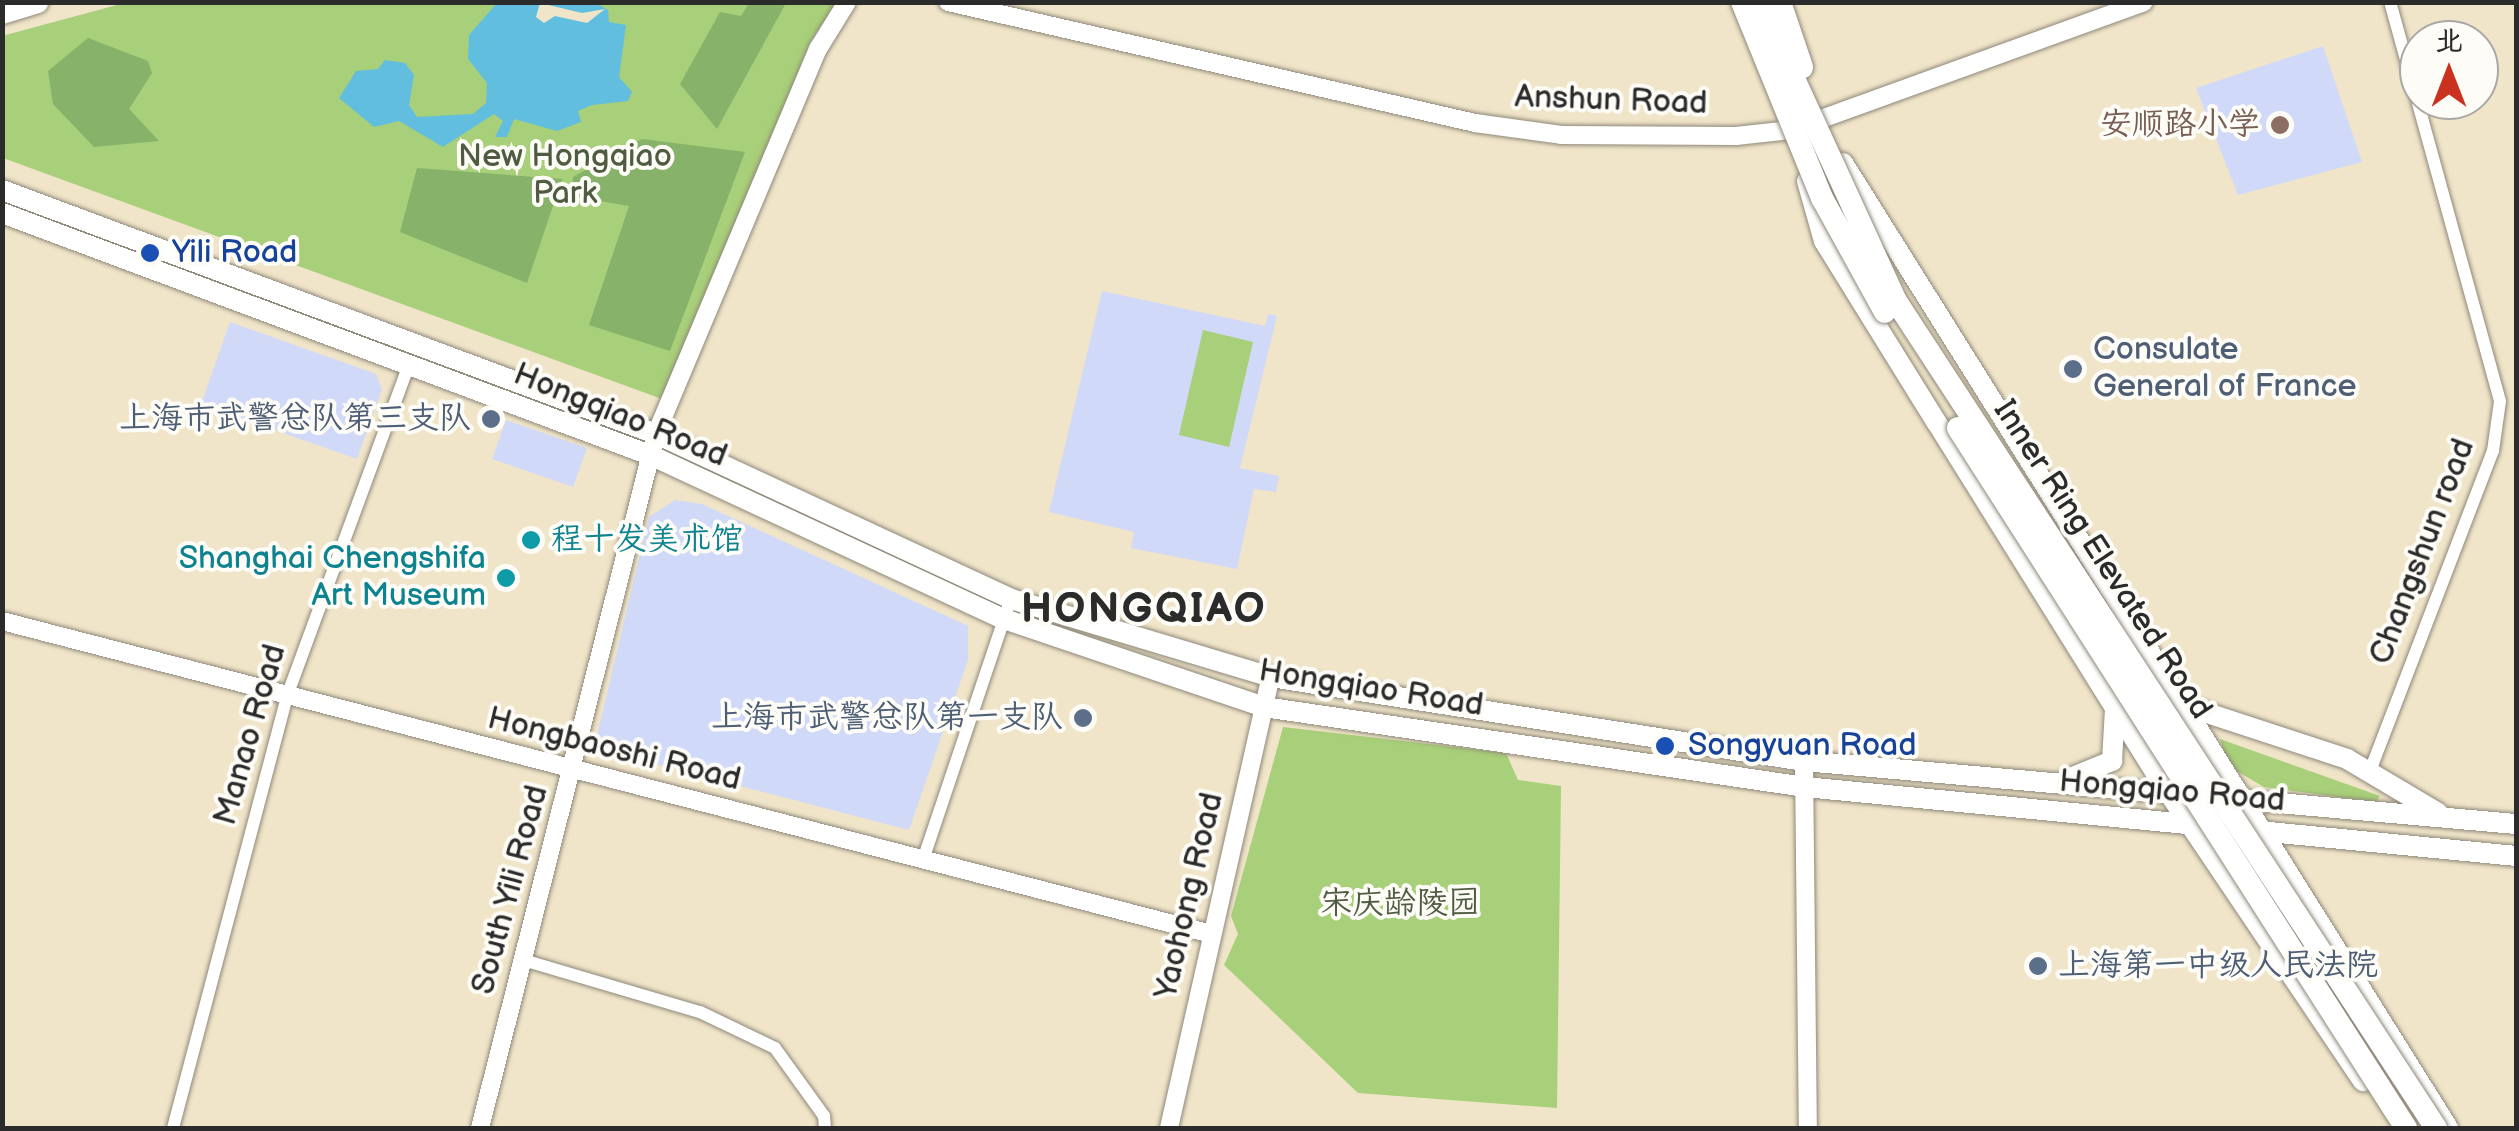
<!DOCTYPE html>
<html>
<head>
<meta charset="utf-8">
<style>
	body { margin:0 }
	#map { position:relative; width:2519px; height:1131px; overflow:hidden; background:#f0e5c9; font-family:"Balsamiq Sans","LXGW WenKai TC",sans-serif }
	div>[style] { position:absolute }
	.built>* { inset:0; background:#d1d9f9 }
	.green>* { inset:0; background:#a8cf79 }
	.forest>* { inset:0; background:#86b269 }
	.water>* { inset:0; background:#61bedf }
	.pier>* { inset:0; background:#f0e5c9 }
	.roads { filter:drop-shadow(0 0 2px #8e887a) drop-shadow(0 0 2px #8e887a) }
	.street>* { height:12px; margin:-6px; padding:0 6px; transform-origin:6px; border-radius:6px; background:#fff }
	.secondary>* { height:18px; margin:-9px; padding:0 9px; transform-origin:9px; border-radius:9px; background:#fff }
	.primary>* { height:20px; margin:-10px; padding:0 10px; transform-origin:10px; border-radius:10px; background:#fff }
	.highway>* { height:22px; margin:-11px; padding:0 11px; transform-origin:11px; border-radius:11px; background:#fff }
	.bridges { filter:drop-shadow(0 0 2px #8e887a) drop-shadow(0 0 2px #8e887a) }
	.highway-bridge>* { height:22px; margin:-11px; padding:0 11px; transform-origin:11px; border-radius:11px; background:#fff }
	.dots>* { width:28px; height:28px; translate:-50% -50%; box-sizing:border-box; border:5px solid #fdfcf7; border-radius:50% }
	span { translate:-50% -50%; white-space:nowrap; text-align:center; line-height:1.15; -webkit-text-stroke:8px #fdfcf7; paint-order:stroke }
	.street-label { font-size:32px; color:#2b2b2b }
	.education-label { font-size:32px; color:#785e54 }
	.right { translate:-100% -50%; text-align:right }
	.park-label { font-size:32px; color:#505c42 }
	.transit-label { font-size:32px; color:#164399 }
	.left { translate:0 -50%; text-align:left }
	.service-label { font-size:32px; color:#4e5e75 }
	.culture-label { font-size:32px; color:#0d838f }
	.district-label { font-size:42px; color:#2b2b2b; font-weight:700; letter-spacing:2.5px }
	.frame { position:absolute; inset:0; border:5px solid #2b2b2b; pointer-events:none }
	.north { position:absolute; left:2399px; top:20px; width:100px; height:100px; box-sizing:border-box; background:#fdfcf7; border:2px solid #a9a8a5; border-radius:50%; rotate:0deg; font-size:28px; font-weight:700; line-height:40px; text-align:center; color:#2b2b2b }
	.north::after { content:''; display:block; margin:auto; width:35px; height:45px; background:#c8321e; clip-path:polygon(50% 0,100% 100%,50% 72%,0 100%) }
</style>
</head>
<body>
<div id="map">
	<div class="built">
		<div style="clip-path:polygon(2323px 46px,2362px 162px,2238px 195px,2196px 88px)"></div>
		<div style="clip-path:polygon(1102px 291px,1265px 326px,1268px 314px,1277px 316px,1240px 468px,1279px 476px,1276px 492px,1254px 489px,1237px 569px,1131px 548px,1134px 532px,1049px 512px)"></div>
		<div style="clip-path:polygon(230px 322px,376px 374px,382px 389px,357px 459px,201px 404px)"></div>
		<div style="clip-path:polygon(506px 420px,587px 448px,573px 487px,492px 459px)"></div>
		<div style="clip-path:polygon(675px 500px,702px 504px,968px 626px,968px 660px,909px 830px,594px 748px,649px 517px)"></div>
	</div>
	<div class="green">
		<div style="clip-path:polygon(128px 2px,837px 3px,811px 41px,662px 399px,3px 158px,2px 36px)"></div>
		<div style="clip-path:polygon(1203px 330px,1253px 342px,1229px 447px,1179px 435px)"></div>
		<div style="clip-path:polygon(1283px 727px,1506px 753px,1518px 780px,1561px 786px,1557px 1108px,1358px 1093px,1224px 965px,1238px 934px,1231px 916px)"></div>
		<div style="clip-path:polygon(2220px 739px,2380px 796px,2376px 802px,2264px 787px,2228px 766px)"></div>
	</div>
	<div class="forest">
		<div style="clip-path:polygon(749px 3px,786px 3px,717px 129px,680px 84px,720px 12px,741px 16px)"></div>
		<div style="clip-path:polygon(88px 38px,148px 61px,152px 73px,129px 109px,159px 141px,94px 147px,53px 104px,48px 71px)"></div>
		<div style="clip-path:polygon(642px 139px,745px 152px,670px 351px,589px 325px,629px 206px,571px 196px,573px 177px)"></div>
		<div style="clip-path:polygon(417px 168px,562px 179px,527px 283px,400px 232px)"></div>
	</div>
	<div class="water">
		<div style="clip-path:polygon(497px 3px,596px 3px,608px 10px,609px 22px,626px 25px,619px 77px,632px 92px,628px 101px,592px 105px,578px 111px,581px 122px,557px 131px,514px 119px,507px 137px,495px 137px,503px 121px,494px 114px,443px 147px,399px 121px,374px 127px,339px 98px,356px 71px,378px 69px,385px 60px,405px 63px,414px 75px,409px 105px,417px 117px,473px 114px,486px 103px,487px 83px,468px 59px,469px 35px)"></div>
	</div>
	<div class="pier">
		<div style="clip-path:polygon(540px 3px,582px 13px,605px 9px,587px 23px,555px 16px,544px 23px,536px 17px)"></div>
	</div>
	<div class="roads">
		<div class="street">
			<div style="left:2370px;top:771px;width:343px;rotate:-69deg"></div>
			<div style="left:2493px;top:451px;width:50px;rotate:-82deg"></div>
			<div style="left:2500px;top:401px;width:414px;rotate:-105.4deg"></div>
			<div style="left:923px;top:860px;width:275px;rotate:-71.4deg"></div>
			<div style="left:523px;top:960px;width:184px;rotate:16.4deg"></div>
			<div style="left:700px;top:1012px;width:83px;rotate:25.6deg"></div>
			<div style="left:775px;top:1048px;width:84px;rotate:54.2deg"></div>
			<div style="left:824px;top:1116px;width:12px;rotate:85deg"></div>
			<div style="left:173px;top:1128px;width:447px;rotate:-75.2deg"></div>
			<div style="left:287px;top:696px;width:353px;rotate:-69.8deg"></div>
		</div>
		<div class="secondary">
			<div style="left:948px;top:2px;width:541px;rotate:12.93deg"></div>
			<div style="left:1475px;top:123px;width:87px;rotate:7.9deg"></div>
			<div style="left:1561px;top:135px;width:175px;rotate:0.3deg"></div>
			<div style="left:1736px;top:136px;width:55px;rotate:-6.2deg"></div>
			<div style="left:1791px;top:130px;width:375px;rotate:-19.9deg"></div>
			<div style="left:2px;top:621px;width:1249px;rotate:14.51deg"></div>
			<div style="left:1804px;top:761px;width:367px;rotate:89.4deg"></div>
			<div style="left:480px;top:1128px;width:716px;rotate:-75.77deg"></div>
			<div style="left:656px;top:434px;width:418px;rotate:-67.2deg"></div>
			<div style="left:818px;top:49px;width:55px;rotate:-58.3deg"></div>
			<div style="left:1169px;top:1128px;width:462px;rotate:-77.3deg"></div>
		</div>
		<div class="primary">
			<div style="left:1843px;top:163px;width:1139px;rotate:57.91deg"></div>
			<div style="left:1807px;top:181px;width:62px;rotate:74.2deg"></div>
			<div style="left:1824px;top:241px;width:214px;rotate:58.2deg"></div>
			<div style="left:1937px;top:423px;width:435px;rotate:58deg"></div>
			<div style="left:2168px;top:792px;width:349px;rotate:56deg"></div>
			<div style="left:2px;top:190px;width:698px;rotate:20.46deg"></div>
			<div style="left:656px;top:434px;width:391px;rotate:24.9deg"></div>
			<div style="left:1011px;top:599px;width:271px;rotate:16.7deg"></div>
			<div style="left:1271px;top:677px;width:540px;rotate:8.96deg"></div>
			<div style="left:1804px;top:761px;width:715px;rotate:5.06deg"></div>
			<div style="left:2px;top:213px;width:692px;rotate:20.48deg"></div>
			<div style="left:650px;top:455px;width:390px;rotate:24.9deg"></div>
			<div style="left:1004px;top:619px;width:274px;rotate:18.7deg"></div>
			<div style="left:1264px;top:707px;width:547px;rotate:8.41deg"></div>
			<div style="left:1805px;top:787px;width:714px;rotate:5.54deg"></div>
			<div style="left:2177px;top:703px;width:179px;rotate:18.2deg"></div>
			<div style="left:2347px;top:759px;width:106px;rotate:30.7deg"></div>
			<div style="left:2068px;top:779px;width:48px;rotate:-22.2deg"></div>
			<div style="left:2112px;top:761px;width:52px;rotate:-86.7deg"></div>
		</div>
		<div class="highway">
			<div style="left:2px;top:13px;width:37px;rotate:-17deg"></div>
		</div>
	</div>
	<div class="bridges">
		<div class="highway-bridge">
			<div style="left:1742px;top:2px;width:212px;rotate:67.8deg"></div>
			<div style="left:1822px;top:198px;width:130px;rotate:61.1deg"></div>
			<div style="left:1759px;top:2px;width:329px;rotate:65.4deg"></div>
			<div style="left:1896px;top:301px;width:988px;rotate:56.86deg"></div>
			<div style="left:1780px;top:2px;width:69px;rotate:71.3deg"></div>
			<div style="left:1958px;top:428px;width:831px;rotate:57.38deg"></div>
		</div>
	</div>
	<div class="dots">
		<div style="left:2280px;top:125px;background:#8d6e63"></div>
		<div style="left:150px;top:253px;background:#1a4fb4"></div>
		<div style="left:2073px;top:369px;background:#5c6f8a"></div>
		<div style="left:491px;top:419px;background:#5c6f8a"></div>
		<div style="left:531px;top:540px;background:#0f9aa8"></div>
		<div style="left:506px;top:578px;background:#0f9aa8"></div>
		<div style="left:1083px;top:718px;background:#5c6f8a"></div>
		<div style="left:1665px;top:746px;background:#1a4fb4"></div>
		<div style="left:2038px;top:966px;background:#5c6f8a"></div>
	</div>
	<div class="street-label">
		<span style="left:1611px;top:101px;rotate:2deg">Anshun Road</span>
		<span style="left:620px;top:416px;rotate:22deg">Hongqiao Road</span>
		<span style="left:2423px;top:552px;rotate:-69deg">Changshun road</span>
		<span style="left:2102px;top:560px;rotate:57deg">Inner Ring Elevated Road</span>
		<span style="left:1371px;top:689px;rotate:9deg">Hongqiao Road</span>
		<span style="left:251px;top:735px;rotate:-74deg">Manao Road</span>
		<span style="left:614px;top:750px;rotate:14deg">Hongbaoshi Road</span>
		<span style="left:2172px;top:792px;rotate:5deg">Hongqiao Road</span>
		<span style="left:511px;top:890px;rotate:-75deg">South Yili Road</span>
		<span style="left:1190px;top:896px;rotate:-77deg">Yaohong Road</span>
	</div>
	<div class="education-label">
		<span class="right" style="left:2260px;top:125px">安顺路小学</span>
	</div>
	<div class="park-label">
		<span style="left:565px;top:176px">New Hongqiao<br>Park</span>
		<span style="left:1400px;top:904px">宋庆龄陵园</span>
	</div>
	<div class="transit-label">
		<span class="left" style="left:172px;top:253px">Yili Road</span>
		<span class="left" style="left:1688px;top:746px">Songyuan Road</span>
	</div>
	<div class="service-label">
		<span class="left" style="left:2093px;top:369px">Consulate<br>General of France</span>
		<span class="right" style="left:471px;top:419px">上海市武警总队第三支队</span>
		<span class="right" style="left:1063px;top:718px">上海市武警总队第一支队</span>
		<span class="left" style="left:2058px;top:966px">上海第一中级人民法院</span>
	</div>
	<div class="culture-label">
		<span class="left" style="left:551px;top:540px">程十发美术馆</span>
		<span class="right" style="left:486px;top:578px">Shanghai Chengshifa<br>Art Museum</span>
	</div>
	<div class="district-label">
		<span style="left:1144px;top:610px">HONGQIAO</span>
	</div>
	<div class="frame"></div>
	<div class="north">北</div>
</div>
</body>
</html>
